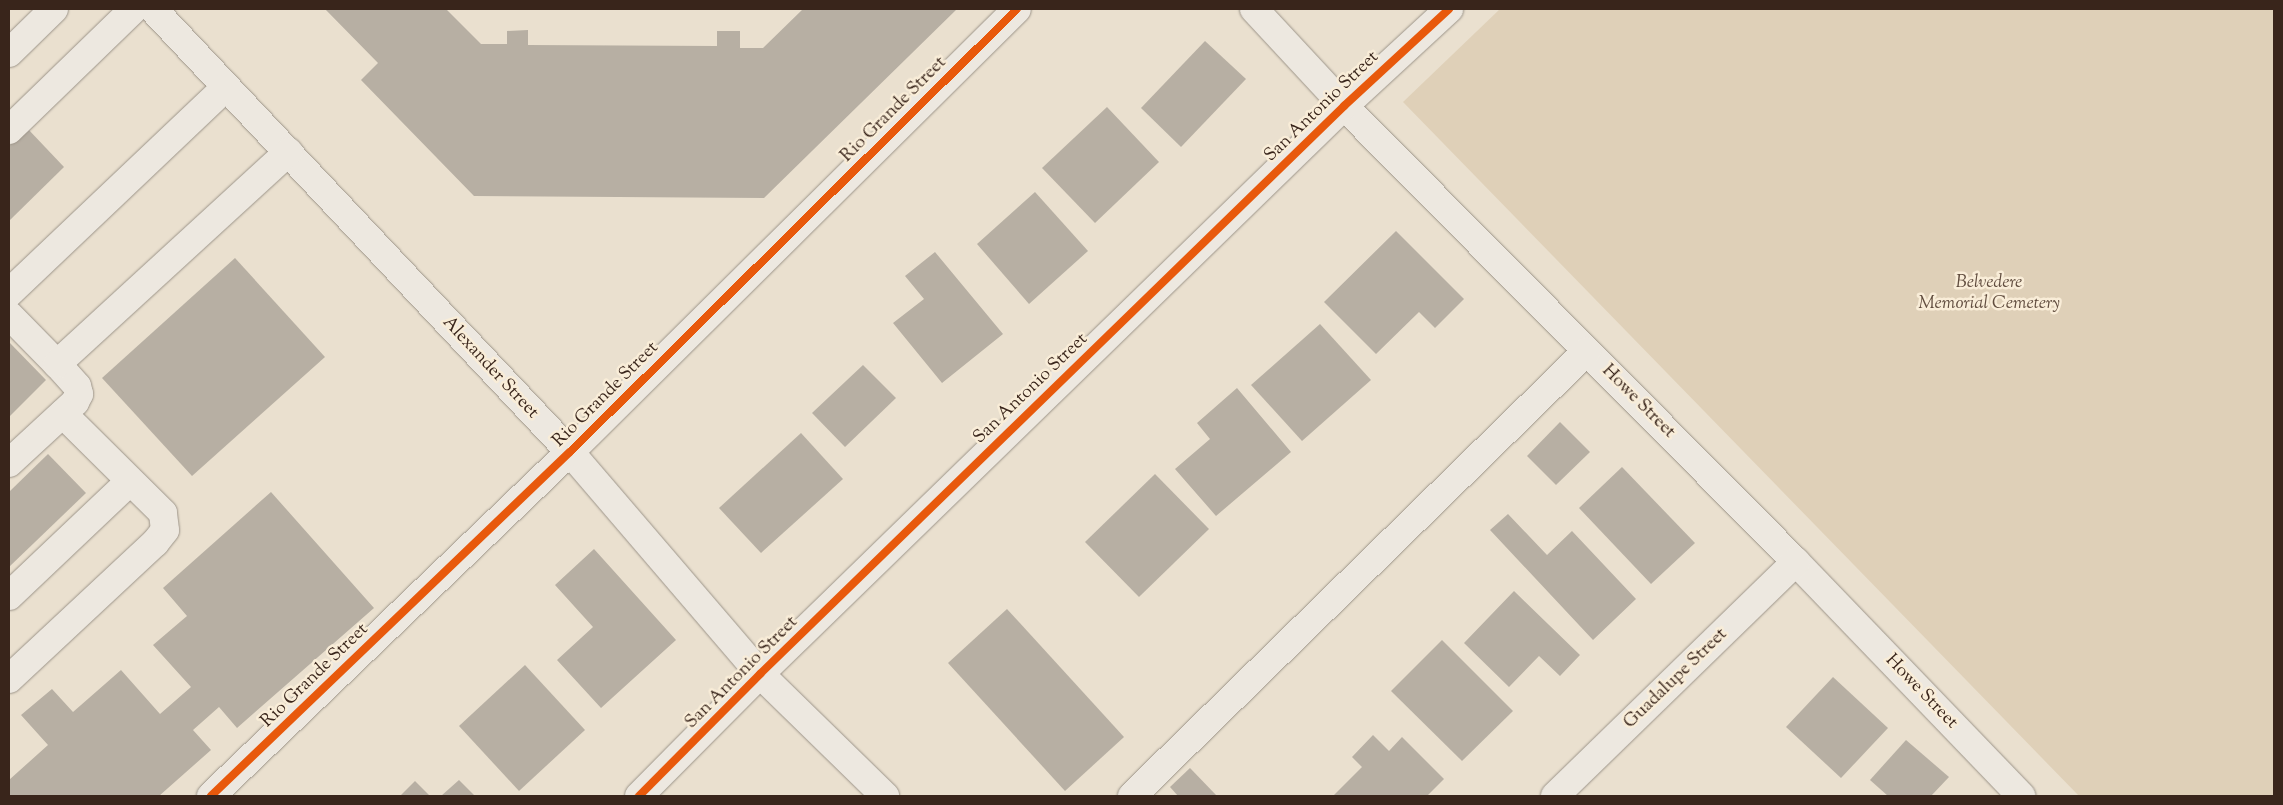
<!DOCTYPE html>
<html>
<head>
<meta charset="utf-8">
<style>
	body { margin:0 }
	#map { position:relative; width:2283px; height:805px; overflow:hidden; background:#eae0cf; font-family:"Sorts Mill Goudy",serif }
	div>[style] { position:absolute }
	.green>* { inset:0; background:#dfd0b8 }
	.building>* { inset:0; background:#b7afa3 }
	.roads { filter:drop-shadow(0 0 1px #9c9489) drop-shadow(0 0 1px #9c9489) }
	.minor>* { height:28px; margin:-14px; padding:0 14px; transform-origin:14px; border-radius:14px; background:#ede8e0 }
	.cycleway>* { height:8px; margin:-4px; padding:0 4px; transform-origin:4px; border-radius:4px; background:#e8590c }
	span { translate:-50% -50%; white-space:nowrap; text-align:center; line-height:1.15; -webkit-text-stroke:5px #f9edd8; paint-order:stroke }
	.street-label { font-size:18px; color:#39251b }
	.park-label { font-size:18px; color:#604c3e; font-style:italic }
	.frame { position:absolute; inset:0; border:10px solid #39251b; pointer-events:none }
</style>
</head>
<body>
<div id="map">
	<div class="green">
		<div style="clip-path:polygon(1500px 9px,2274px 9px,2274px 796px,2079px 796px,1403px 102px)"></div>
	</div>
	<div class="building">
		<div style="clip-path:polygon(325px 9px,446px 9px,481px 44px,507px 44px,507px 31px,528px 30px,528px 45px,717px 46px,717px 31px,740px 31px,740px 48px,763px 48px,803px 9px,957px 9px,764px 198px,474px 196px,361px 80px,378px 63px)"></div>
		<div style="clip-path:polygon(1205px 41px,1246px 79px,1181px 147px,1141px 108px)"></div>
		<div style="clip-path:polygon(1107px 107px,1159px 162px,1095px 223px,1042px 168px)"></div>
		<div style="clip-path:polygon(27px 128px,64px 167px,9px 221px,9px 146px)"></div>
		<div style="clip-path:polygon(1035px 192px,1088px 251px,1029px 304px,977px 244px)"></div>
		<div style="clip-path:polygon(1396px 231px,1464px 299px,1435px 328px,1419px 312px,1376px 354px,1324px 302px)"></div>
		<div style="clip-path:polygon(935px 252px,1003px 334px,942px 383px,893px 323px,924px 299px,905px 276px)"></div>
		<div style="clip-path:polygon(235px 258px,325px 357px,192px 476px,102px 378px)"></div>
		<div style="clip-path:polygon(1320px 324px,1371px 380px,1302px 441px,1251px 385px)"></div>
		<div style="clip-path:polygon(9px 342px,46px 380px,9px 417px)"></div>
		<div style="clip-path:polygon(863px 365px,896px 398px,845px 447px,812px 413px)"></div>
		<div style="clip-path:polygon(1237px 388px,1291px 452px,1216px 516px,1175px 469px,1210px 439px,1197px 423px)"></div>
		<div style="clip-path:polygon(1560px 422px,1590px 452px,1556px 485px,1527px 456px)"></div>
		<div style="clip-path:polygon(801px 433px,843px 479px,761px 553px,719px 508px)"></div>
		<div style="clip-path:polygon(48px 454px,86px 493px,9px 567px,9px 492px)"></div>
		<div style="clip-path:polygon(1622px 467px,1695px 543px,1651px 584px,1579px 508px)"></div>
		<div style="clip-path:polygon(1155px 474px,1209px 529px,1139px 597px,1085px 542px)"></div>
		<div style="clip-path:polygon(271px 492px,374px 608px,237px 728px,219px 707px,193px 730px,211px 750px,159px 796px,9px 796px,9px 780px,48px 745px,21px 715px,52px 689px,73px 712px,121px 670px,160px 714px,191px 687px,153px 645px,187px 616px,163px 588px)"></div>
		<div style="clip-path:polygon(1508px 514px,1547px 555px,1572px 531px,1636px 599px,1593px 640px,1490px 530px)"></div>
		<div style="clip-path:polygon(594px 549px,676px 640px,601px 708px,557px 660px,593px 627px,555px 585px)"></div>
		<div style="clip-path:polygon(1514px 591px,1580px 655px,1560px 676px,1539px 656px,1509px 687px,1464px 643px)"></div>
		<div style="clip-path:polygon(1007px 609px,1124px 737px,1065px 791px,948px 663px)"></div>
		<div style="clip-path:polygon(1442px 640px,1513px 711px,1462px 761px,1391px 691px)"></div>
		<div style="clip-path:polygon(525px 665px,585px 730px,519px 791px,459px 726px)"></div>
		<div style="clip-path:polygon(1833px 677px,1888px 728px,1841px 778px,1786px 727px)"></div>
		<div style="clip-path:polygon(1373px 735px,1389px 751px,1402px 737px,1444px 779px,1427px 796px,1333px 796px,1362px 767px,1352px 757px)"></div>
		<div style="clip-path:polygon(1906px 740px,1949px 777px,1931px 796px,1888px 796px,1870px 780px)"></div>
		<div style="clip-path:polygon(1190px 768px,1217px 796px,1178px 796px,1170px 787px)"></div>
		<div style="clip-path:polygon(459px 780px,475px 796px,441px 796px)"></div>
		<div style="clip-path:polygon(415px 781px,430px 796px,400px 796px)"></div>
	</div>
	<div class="roads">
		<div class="minor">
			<div style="left:153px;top:9px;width:608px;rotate:46.73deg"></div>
			<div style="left:570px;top:452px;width:292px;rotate:49.4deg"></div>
			<div style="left:760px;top:674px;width:175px;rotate:44.3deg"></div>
			<div style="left:1254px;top:9px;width:132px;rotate:47.1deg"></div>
			<div style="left:1344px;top:106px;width:642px;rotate:45.25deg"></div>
			<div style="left:1796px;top:562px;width:325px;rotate:46.1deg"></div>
			<div style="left:9px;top:53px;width:63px;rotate:-44.4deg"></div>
			<div style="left:9px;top:130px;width:174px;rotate:-44.1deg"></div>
			<div style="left:9px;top:293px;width:299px;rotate:-43.5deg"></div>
			<div style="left:9px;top:315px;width:69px;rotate:45.6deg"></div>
			<div style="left:9px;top:463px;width:90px;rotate:-42.7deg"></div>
			<div style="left:75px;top:402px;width:9px;rotate:-63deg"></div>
			<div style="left:79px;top:394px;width:8px;rotate:-104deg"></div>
			<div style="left:77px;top:386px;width:30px;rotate:-132deg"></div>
			<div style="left:57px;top:364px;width:314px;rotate:-42.5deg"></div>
			<div style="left:9px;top:596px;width:166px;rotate:-43.5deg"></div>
			<div style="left:9px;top:679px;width:200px;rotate:-43deg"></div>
			<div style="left:155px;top:543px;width:16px;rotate:-52deg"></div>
			<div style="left:165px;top:530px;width:17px;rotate:-97deg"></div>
			<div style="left:163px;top:513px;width:141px;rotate:-135.3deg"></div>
			<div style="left:211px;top:796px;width:497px;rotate:-43.8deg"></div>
			<div style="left:570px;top:452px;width:629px;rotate:-44.74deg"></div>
			<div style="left:639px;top:796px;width:172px;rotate:-45.2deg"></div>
			<div style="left:760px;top:674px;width:815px;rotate:-44.2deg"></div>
			<div style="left:1344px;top:106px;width:143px;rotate:-42.7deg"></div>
			<div style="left:1132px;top:796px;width:636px;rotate:-44.36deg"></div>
			<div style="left:1555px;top:796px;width:336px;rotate:-44.2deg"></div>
		</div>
	</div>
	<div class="cycleway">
		<div style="left:211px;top:796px;width:497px;rotate:-43.8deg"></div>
		<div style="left:570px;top:452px;width:629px;rotate:-44.74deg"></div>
		<div style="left:639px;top:796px;width:172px;rotate:-45.2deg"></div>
		<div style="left:760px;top:674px;width:815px;rotate:-44.2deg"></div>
		<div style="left:1344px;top:106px;width:143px;rotate:-42.7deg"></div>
	</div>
	<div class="street-label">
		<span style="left:1322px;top:107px;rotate:-44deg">San Antonio Street</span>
		<span style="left:894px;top:110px;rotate:-45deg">Rio Grande Street</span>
		<span style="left:490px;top:368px;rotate:47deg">Alexander Street</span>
		<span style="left:1031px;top:389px;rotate:-44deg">San Antonio Street</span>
		<span style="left:606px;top:395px;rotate:-45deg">Rio Grande Street</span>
		<span style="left:1638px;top:402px;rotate:45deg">Howe Street</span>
		<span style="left:742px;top:673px;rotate:-45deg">San Antonio Street</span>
		<span style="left:315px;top:676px;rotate:-44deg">Rio Grande Street</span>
		<span style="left:1676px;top:679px;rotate:-44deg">Guadalupe Street</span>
		<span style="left:1921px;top:692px;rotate:46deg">Howe Street</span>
	</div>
	<div class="park-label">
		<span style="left:1989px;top:294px">Belvedere<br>Memorial Cemetery</span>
	</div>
	<div class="frame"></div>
</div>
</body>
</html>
